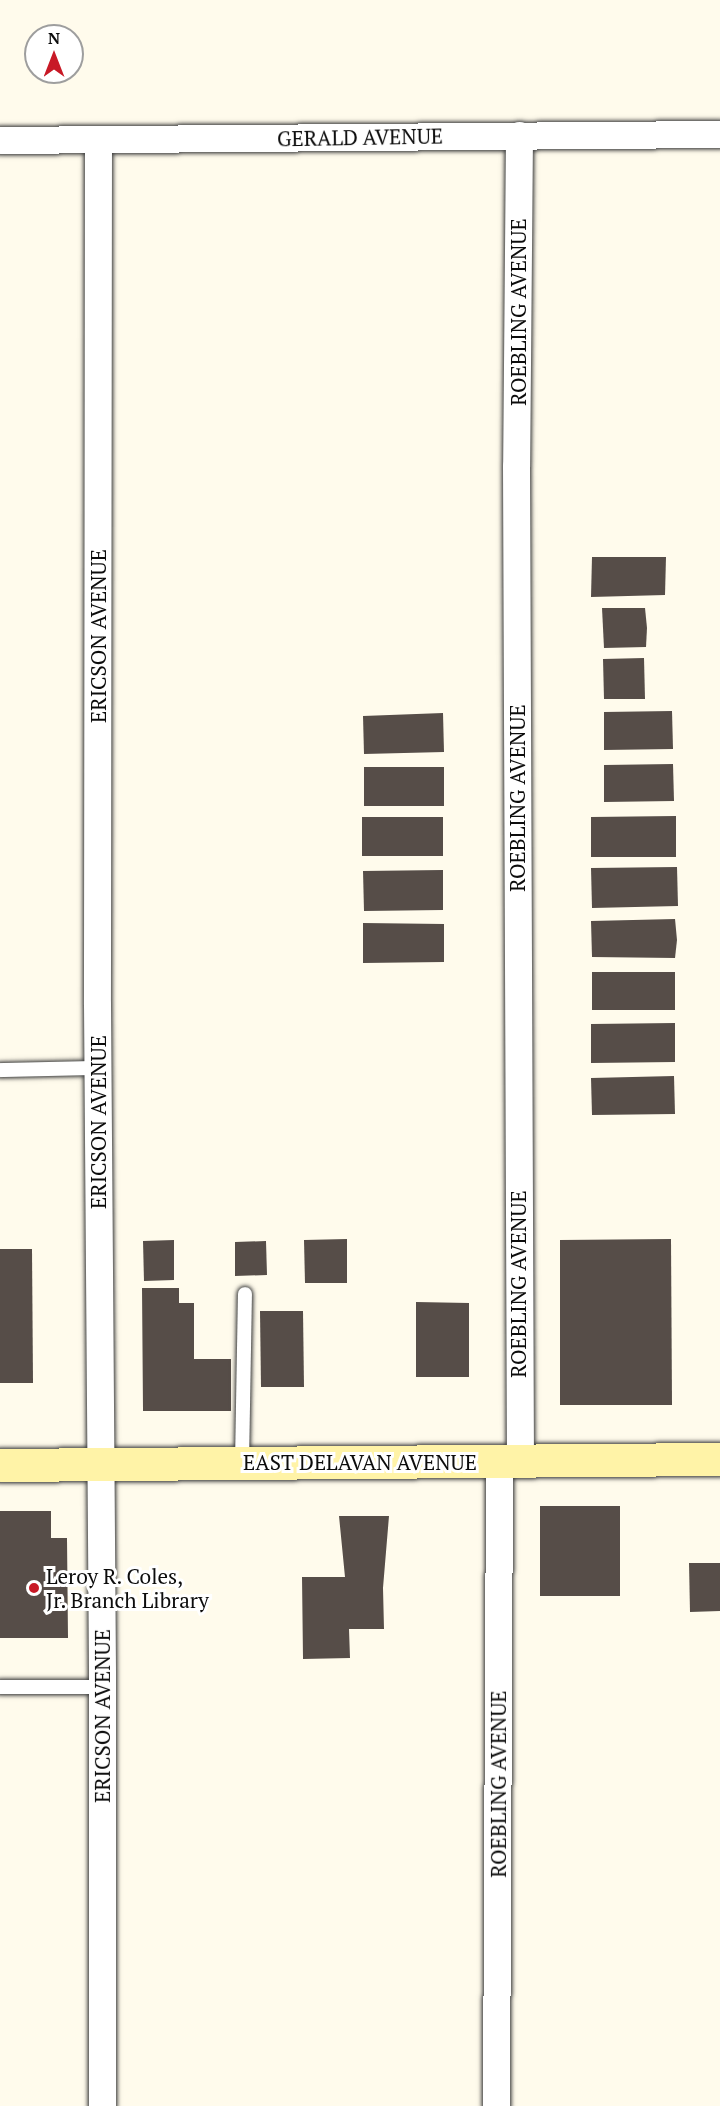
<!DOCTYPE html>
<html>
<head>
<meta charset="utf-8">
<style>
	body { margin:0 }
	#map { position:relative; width:720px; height:2106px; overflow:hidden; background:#fffbec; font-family:"PT Serif",serif }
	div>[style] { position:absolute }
	.building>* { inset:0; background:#564d48 }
	.roads { filter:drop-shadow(0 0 2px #3f3f3f) drop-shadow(0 0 2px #3f3f3f) }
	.lane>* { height:14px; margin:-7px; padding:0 7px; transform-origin:7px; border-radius:7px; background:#fff }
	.street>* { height:27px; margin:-13.5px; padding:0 13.5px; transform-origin:13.5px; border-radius:13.5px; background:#fff }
	.secondary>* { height:33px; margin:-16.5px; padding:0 16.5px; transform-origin:16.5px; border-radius:16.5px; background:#fff3a7 }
	.dots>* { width:16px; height:16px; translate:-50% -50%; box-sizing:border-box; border:3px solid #fff; border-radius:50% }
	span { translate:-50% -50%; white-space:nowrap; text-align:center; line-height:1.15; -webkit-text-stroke:6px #fff; paint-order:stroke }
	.street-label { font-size:21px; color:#0c0c0c }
	.poi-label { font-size:21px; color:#0c0c0c }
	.left { translate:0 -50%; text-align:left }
	.north { position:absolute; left:24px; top:24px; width:60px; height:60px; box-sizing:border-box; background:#fff; border:2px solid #9e9e9e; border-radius:50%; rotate:0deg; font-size:16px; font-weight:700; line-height:24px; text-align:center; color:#0c0c0c }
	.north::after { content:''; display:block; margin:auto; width:21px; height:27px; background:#c81926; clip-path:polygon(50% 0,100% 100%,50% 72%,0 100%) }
</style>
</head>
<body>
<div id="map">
	<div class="building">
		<div style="clip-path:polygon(592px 557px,666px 557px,665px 595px,591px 597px)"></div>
		<div style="clip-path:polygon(602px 608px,645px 608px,647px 628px,646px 647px,604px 648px)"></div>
		<div style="clip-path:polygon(644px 658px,645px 699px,604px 699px,603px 659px)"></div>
		<div style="clip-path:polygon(672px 711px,673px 749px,604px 750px,604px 712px)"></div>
		<div style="clip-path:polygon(443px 713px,444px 752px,364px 754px,363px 716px)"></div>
		<div style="clip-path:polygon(673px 764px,674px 801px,604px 802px,604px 765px)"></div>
		<div style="clip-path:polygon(364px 767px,444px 767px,444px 806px,364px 806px)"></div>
		<div style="clip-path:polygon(676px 816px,676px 857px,591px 857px,591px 817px)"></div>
		<div style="clip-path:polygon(362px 817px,443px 817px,443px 856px,362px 856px)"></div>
		<div style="clip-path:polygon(677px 867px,678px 906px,592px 908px,591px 868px)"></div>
		<div style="clip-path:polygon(443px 870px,443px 910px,364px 911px,363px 871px)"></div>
		<div style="clip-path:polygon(675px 919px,677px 940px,675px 958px,592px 957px,591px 921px)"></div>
		<div style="clip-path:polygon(363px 923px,444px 924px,444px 962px,363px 963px)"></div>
		<div style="clip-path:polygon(592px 972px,675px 972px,675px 1010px,592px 1010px)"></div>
		<div style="clip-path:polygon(675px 1023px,675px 1062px,591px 1063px,591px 1024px)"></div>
		<div style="clip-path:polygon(674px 1076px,675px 1114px,592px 1115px,591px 1078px)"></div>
		<div style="clip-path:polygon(347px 1239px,347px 1283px,305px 1283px,304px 1240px)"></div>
		<div style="clip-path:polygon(671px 1239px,672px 1405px,560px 1405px,560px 1240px)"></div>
		<div style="clip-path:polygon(174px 1240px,174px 1280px,144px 1281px,143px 1241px)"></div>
		<div style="clip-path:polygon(266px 1241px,267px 1275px,235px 1276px,235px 1242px)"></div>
		<div style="clip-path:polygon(0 1249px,32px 1249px,33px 1383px,0 1383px)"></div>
		<div style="clip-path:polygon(142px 1288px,179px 1288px,179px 1303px,194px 1303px,194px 1359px,231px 1359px,231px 1411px,143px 1411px)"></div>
		<div style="clip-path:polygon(416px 1302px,469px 1303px,469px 1377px,416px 1377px)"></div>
		<div style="clip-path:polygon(260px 1311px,303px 1311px,304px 1387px,261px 1387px)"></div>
		<div style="clip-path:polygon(540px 1506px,620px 1506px,620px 1596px,540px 1596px)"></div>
		<div style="clip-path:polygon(0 1511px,51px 1511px,51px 1538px,67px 1538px,68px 1638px,0 1638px)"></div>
		<div style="clip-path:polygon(339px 1516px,389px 1516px,383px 1588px,384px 1629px,349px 1629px,350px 1658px,303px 1659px,302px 1577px,345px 1577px)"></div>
		<div style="clip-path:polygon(689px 1563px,720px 1563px,720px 1611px,690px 1612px)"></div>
	</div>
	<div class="roads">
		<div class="lane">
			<div style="left:0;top:1070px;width:97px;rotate:-1.2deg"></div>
			<div style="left:242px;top:1463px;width:169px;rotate:-89deg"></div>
			<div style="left:0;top:1687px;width:102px"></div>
		</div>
		<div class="street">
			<div style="left:519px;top:135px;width:331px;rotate:90.5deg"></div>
			<div style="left:516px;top:466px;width:995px;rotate:89.77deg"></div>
			<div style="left:98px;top:139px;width:865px;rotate:90.07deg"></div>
			<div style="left:97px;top:1004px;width:670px;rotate:89.57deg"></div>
			<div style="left:102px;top:1674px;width:432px;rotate:90deg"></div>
			<div style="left:0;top:140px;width:720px;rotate:-0.48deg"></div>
			<div style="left:496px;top:2106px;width:644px;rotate:-89.73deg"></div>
		</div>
		<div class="secondary">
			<div style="left:0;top:1465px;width:720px;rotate:-0.48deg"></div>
		</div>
	</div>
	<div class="dots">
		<div style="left:34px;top:1588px;background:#c81926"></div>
	</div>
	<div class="street-label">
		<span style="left:360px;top:137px;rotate:-1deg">GERALD AVENUE</span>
		<span style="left:518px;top:312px;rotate:-90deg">ROEBLING AVENUE</span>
		<span style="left:98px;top:636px;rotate:-90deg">ERICSON AVENUE</span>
		<span style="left:517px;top:798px;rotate:-90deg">ROEBLING AVENUE</span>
		<span style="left:98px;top:1122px;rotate:-90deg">ERICSON AVENUE</span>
		<span style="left:518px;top:1284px;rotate:-90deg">ROEBLING AVENUE</span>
		<span style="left:360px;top:1462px">EAST DELAVAN AVENUE</span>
		<span style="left:102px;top:1716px;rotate:-90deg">ERICSON AVENUE</span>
		<span style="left:498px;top:1784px;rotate:-90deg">ROEBLING AVENUE</span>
	</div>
	<div class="poi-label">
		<span class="left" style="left:46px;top:1588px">Leroy R. Coles,<br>Jr. Branch Library</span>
	</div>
	<div class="north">N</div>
</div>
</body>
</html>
